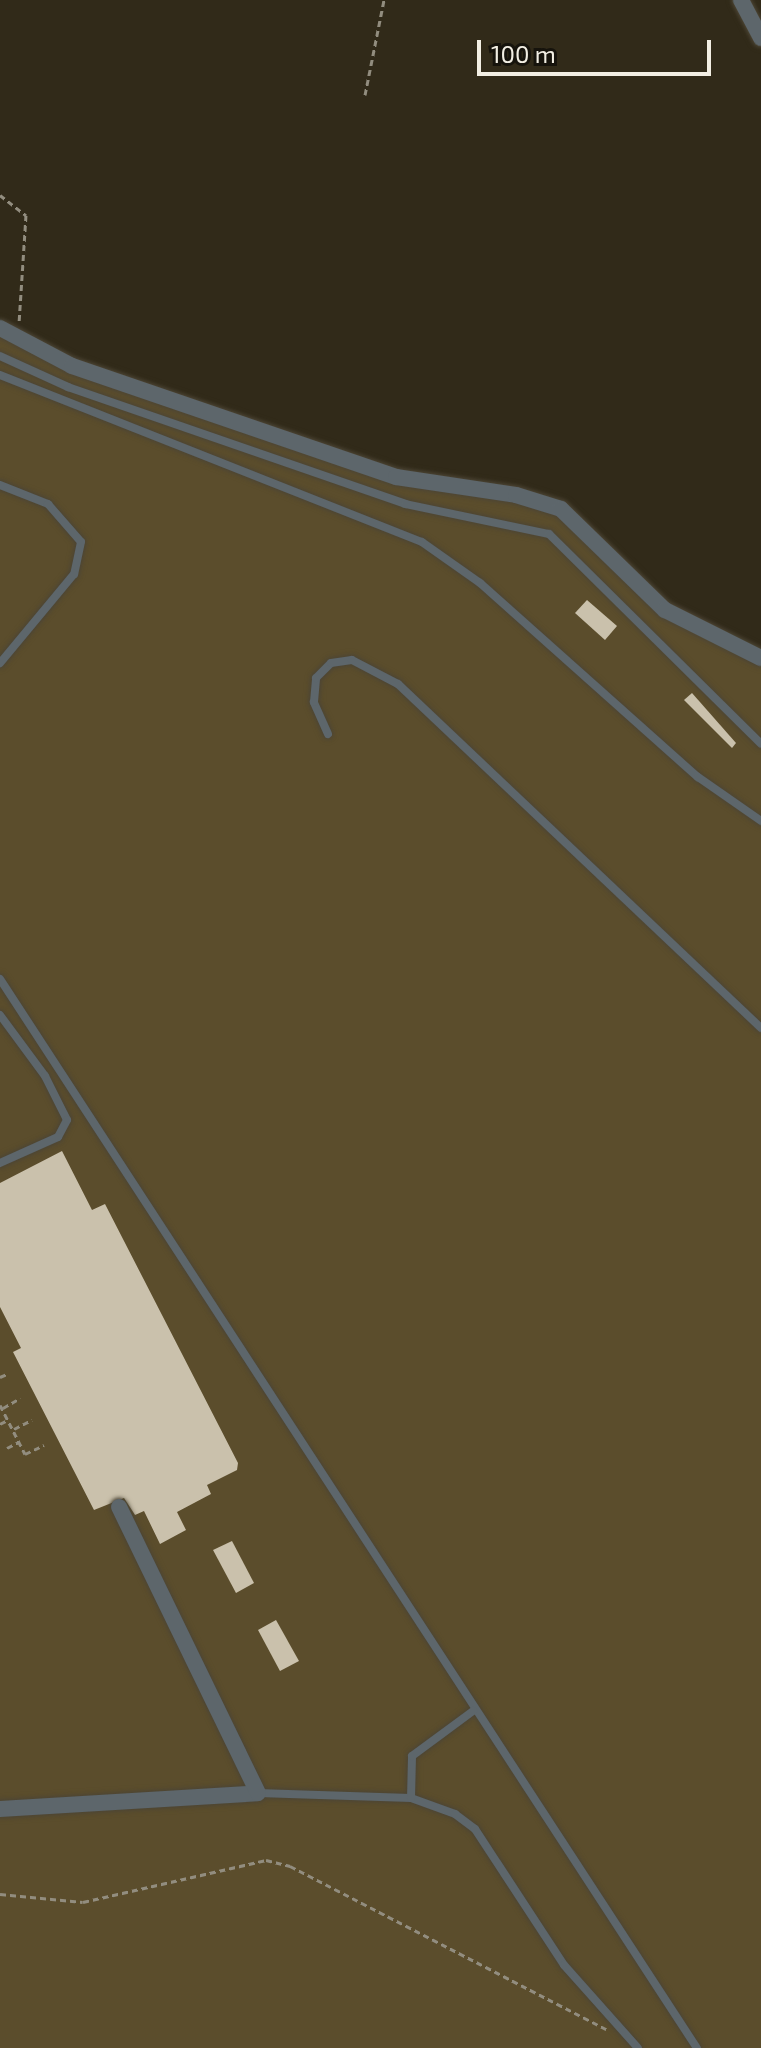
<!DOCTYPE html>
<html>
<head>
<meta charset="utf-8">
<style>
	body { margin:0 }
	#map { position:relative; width:761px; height:2048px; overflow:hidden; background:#312a19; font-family:"Exo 2",sans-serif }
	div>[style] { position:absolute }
	.green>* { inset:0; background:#5b4d2c }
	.building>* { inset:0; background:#cac1ac }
	.path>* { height:3px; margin-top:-1.5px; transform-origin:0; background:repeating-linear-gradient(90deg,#928d7f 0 6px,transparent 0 10px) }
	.roads { filter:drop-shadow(0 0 2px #4c4535) drop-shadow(0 0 2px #4c4535) }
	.lane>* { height:8px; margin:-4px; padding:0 4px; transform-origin:4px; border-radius:4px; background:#5d666b }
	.street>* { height:16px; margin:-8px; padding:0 8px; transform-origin:8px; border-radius:8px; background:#5d666b }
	span { translate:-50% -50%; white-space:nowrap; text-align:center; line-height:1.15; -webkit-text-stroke:8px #16130c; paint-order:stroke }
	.scale { position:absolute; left:477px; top:40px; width:234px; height:36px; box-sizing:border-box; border:4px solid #f2eee3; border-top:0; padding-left:10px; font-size:24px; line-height:28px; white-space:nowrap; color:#f2eee3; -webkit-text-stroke:6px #16130c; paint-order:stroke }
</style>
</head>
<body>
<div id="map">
	<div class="green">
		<div style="clip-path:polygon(0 336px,97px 379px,386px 479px,535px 504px,569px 522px,625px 576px,761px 664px,761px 2048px,0 2048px)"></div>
	</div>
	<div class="building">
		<div style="clip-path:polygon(587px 600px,617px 626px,605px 640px,575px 613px)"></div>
		<div style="clip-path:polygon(692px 693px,736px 743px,732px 748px,684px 700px)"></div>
		<div style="clip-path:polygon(62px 1151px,92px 1210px,105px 1204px,238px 1463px,237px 1470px,207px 1485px,211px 1494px,177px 1512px,186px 1530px,160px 1544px,144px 1511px,135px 1515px,124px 1498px,94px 1510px,13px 1352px,21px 1348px,0 1307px,0 1183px)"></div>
		<div style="clip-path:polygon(232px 1541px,254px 1583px,236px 1593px,213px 1550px)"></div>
		<div style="clip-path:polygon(276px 1620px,299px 1661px,280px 1671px,258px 1630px)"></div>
	</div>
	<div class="path">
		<div style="left:365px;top:95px;width:97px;rotate:-78.7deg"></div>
		<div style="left:0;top:195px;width:33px;rotate:38deg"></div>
		<div style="left:26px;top:215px;width:108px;rotate:93.7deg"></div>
		<div style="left:0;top:1377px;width:8px;rotate:-23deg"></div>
		<div style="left:0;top:1405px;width:55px;rotate:63deg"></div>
		<div style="left:25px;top:1454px;width:21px;rotate:-25deg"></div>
		<div style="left:3px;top:1408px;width:20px;rotate:-30deg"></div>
		<div style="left:0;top:1424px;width:9px;rotate:-27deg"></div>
		<div style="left:14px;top:1429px;width:20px;rotate:-27deg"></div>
		<div style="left:7px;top:1448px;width:13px;rotate:-27deg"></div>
		<div style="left:0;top:1894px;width:83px;rotate:5.5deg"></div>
		<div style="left:83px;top:1902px;width:188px;rotate:-12.9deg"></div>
		<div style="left:266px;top:1860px;width:25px;rotate:14deg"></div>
		<div style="left:290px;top:1866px;width:356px;rotate:27.3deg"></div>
	</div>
	<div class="roads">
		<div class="lane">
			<div style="left:0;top:356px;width:75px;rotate:24.5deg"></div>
			<div style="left:68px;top:387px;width:357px;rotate:19.1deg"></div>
			<div style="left:405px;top:504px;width:147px;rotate:11.8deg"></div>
			<div style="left:549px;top:534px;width:298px;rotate:44.7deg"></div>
			<div style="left:0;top:375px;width:454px;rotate:21.6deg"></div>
			<div style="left:422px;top:542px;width:71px;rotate:35.3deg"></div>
			<div style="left:480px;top:583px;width:292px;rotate:41.7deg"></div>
			<div style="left:698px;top:777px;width:77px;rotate:34.9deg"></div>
			<div style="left:0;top:485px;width:52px;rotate:21.6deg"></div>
			<div style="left:48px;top:504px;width:50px;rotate:49deg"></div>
			<div style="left:81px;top:542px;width:33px;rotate:102deg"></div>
			<div style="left:74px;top:574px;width:116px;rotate:129.7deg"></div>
			<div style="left:328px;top:734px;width:35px;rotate:-114deg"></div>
			<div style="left:314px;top:702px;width:24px;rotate:-85deg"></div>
			<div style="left:316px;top:678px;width:21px;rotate:-45deg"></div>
			<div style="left:331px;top:663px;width:21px;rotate:-8deg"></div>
			<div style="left:352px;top:660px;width:52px;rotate:27.6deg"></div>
			<div style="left:398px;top:684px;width:500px;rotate:43.46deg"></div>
			<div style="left:0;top:979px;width:1276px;rotate:56.9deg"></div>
			<div style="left:0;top:1015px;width:76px;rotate:53.6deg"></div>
			<div style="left:45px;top:1076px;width:49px;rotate:63.4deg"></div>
			<div style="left:67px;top:1120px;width:19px;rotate:118deg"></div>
			<div style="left:58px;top:1137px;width:64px;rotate:155.9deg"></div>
			<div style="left:258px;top:1793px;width:153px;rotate:1.9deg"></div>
			<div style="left:411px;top:1798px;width:47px;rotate:20deg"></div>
			<div style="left:455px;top:1814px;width:25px;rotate:37deg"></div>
			<div style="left:475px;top:1829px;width:163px;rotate:56.8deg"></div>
			<div style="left:564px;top:1965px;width:111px;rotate:48.3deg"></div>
			<div style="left:411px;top:1798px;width:42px;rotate:-88.6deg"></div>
			<div style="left:412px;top:1756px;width:76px;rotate:-36.4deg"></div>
		</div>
		<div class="street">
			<div style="left:741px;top:0;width:43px;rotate:62.2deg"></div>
			<div style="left:0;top:328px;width:81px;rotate:27.8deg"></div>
			<div style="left:72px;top:366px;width:342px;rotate:18.9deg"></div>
			<div style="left:396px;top:477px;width:121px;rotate:8.5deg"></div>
			<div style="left:516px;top:495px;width:47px;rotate:17.3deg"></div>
			<div style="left:561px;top:509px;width:145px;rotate:44.2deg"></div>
			<div style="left:665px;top:610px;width:107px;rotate:26.6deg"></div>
			<div style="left:0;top:1809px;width:258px;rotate:-3.5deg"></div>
			<div style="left:258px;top:1793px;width:318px;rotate:-115.9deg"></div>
		</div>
	</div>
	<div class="scale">100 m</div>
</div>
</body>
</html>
